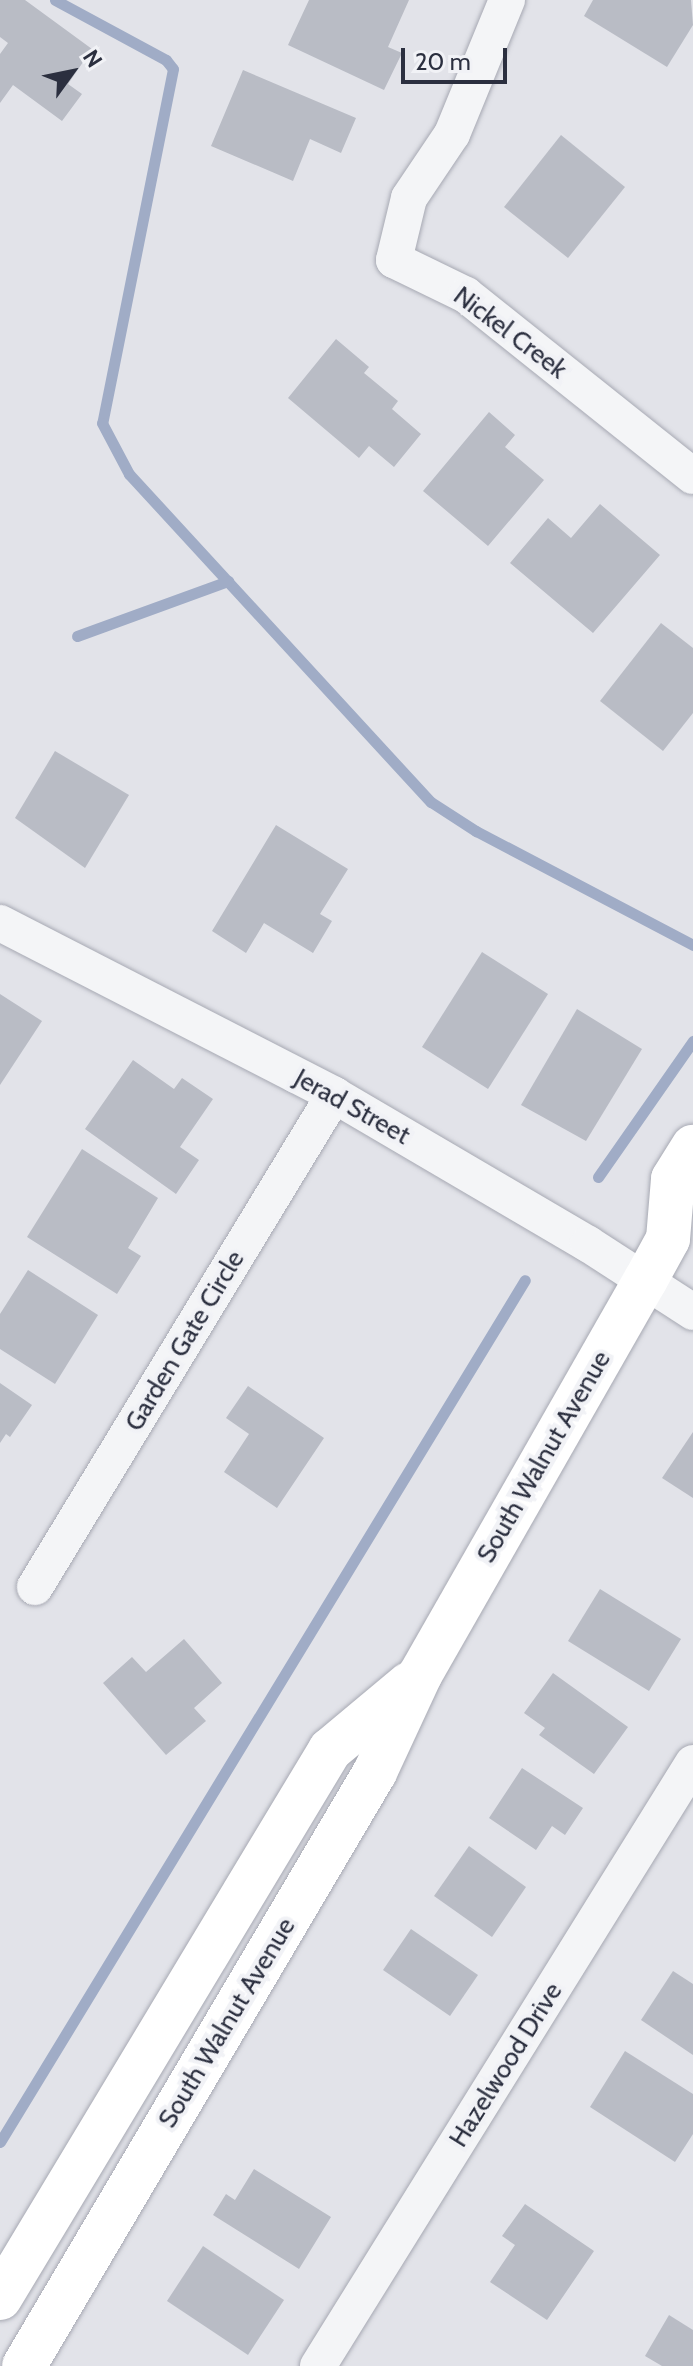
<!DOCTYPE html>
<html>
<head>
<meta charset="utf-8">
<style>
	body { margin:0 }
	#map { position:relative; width:693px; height:2366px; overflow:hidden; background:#e2e3e9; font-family:Cabin,sans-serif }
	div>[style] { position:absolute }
	.stream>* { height:11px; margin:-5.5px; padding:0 5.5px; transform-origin:5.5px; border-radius:5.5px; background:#a0acc6 }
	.building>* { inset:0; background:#b9bcc5 }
	.roads { filter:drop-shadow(0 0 2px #a7a9b3) drop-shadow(0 0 2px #a7a9b3) }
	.street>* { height:36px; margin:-18px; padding:0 18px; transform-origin:18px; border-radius:18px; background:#f4f5f7 }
	.secondary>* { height:44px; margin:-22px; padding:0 22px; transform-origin:22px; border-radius:22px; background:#fff }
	span { translate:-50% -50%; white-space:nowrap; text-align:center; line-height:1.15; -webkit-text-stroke:8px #f1f2f6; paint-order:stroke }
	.street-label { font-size:26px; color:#2b2f3f }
	.north { position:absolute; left:32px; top:32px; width:80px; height:80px; -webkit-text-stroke:6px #f1f2f6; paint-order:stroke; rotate:57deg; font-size:22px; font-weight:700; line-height:32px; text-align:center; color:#2b2f3f }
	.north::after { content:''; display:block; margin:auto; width:28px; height:36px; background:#2b2f3f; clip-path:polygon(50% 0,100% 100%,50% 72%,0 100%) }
	.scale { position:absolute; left:401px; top:48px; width:106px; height:36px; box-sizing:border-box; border:4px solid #2b2f3f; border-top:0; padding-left:10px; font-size:24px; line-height:28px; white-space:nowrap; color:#2b2f3f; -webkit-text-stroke:6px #f1f2f6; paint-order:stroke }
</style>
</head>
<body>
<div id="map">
	<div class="stream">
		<div style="left:55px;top:0;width:126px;rotate:28.4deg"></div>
		<div style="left:166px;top:60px;width:11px;rotate:52deg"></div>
		<div style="left:173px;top:69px;width:361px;rotate:101.3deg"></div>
		<div style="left:102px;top:423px;width:58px;rotate:62.1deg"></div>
		<div style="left:129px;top:474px;width:446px;rotate:47.4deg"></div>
		<div style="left:431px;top:802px;width:54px;rotate:32.8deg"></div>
		<div style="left:476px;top:831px;width:245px;rotate:27.7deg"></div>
		<div style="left:77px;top:636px;width:161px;rotate:-20deg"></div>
		<div style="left:598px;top:1177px;width:166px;rotate:-55.1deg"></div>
		<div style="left:0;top:2142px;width:1009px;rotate:-58.66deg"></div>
	</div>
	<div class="building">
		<div style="clip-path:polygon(0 0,25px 0,92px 49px,68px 84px,82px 94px,62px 121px,13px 85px,0 103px,0 54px,8px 43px,0 37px)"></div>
		<div style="clip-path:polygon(309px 0,409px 0,388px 47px,402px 53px,384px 90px,288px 45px)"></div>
		<div style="clip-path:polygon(593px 0,691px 0,693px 25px,667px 67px,584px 16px)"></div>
		<div style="clip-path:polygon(243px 70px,356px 118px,341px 153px,310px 139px,293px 181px,211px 146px)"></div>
		<div style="clip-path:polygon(561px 135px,625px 187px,568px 258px,504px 207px)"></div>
		<div style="clip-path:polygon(336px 339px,369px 367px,364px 373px,398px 401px,392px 409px,421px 434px,394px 467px,369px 446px,359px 458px,288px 398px)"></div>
		<div style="clip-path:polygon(489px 412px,515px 435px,505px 447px,544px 480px,488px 546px,423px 491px)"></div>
		<div style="clip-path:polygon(600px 504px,660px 555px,593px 633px,510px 563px,548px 518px,571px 538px)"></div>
		<div style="clip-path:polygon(661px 623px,693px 648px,693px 713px,663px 751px,600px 701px)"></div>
		<div style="clip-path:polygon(55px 751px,129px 795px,85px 868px,15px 818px)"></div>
		<div style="clip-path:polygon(276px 825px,348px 869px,320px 914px,332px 921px,313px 953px,264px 923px,246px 953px,212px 931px)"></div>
		<div style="clip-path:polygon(482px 952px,548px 994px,488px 1089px,422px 1047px)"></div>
		<div style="clip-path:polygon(0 994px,42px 1021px,0 1085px)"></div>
		<div style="clip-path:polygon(577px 1009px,642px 1049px,586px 1141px,521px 1105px)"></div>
		<div style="clip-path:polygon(133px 1060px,174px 1089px,182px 1078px,213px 1099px,180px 1147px,199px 1160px,176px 1194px,85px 1129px)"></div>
		<div style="clip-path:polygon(82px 1149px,158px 1198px,128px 1248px,141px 1256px,117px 1294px,27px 1237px)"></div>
		<div style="clip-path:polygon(28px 1270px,98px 1315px,55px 1384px,0 1349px,0 1314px)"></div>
		<div style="clip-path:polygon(0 1383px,32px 1405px,10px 1437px,6px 1434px,0 1443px)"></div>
		<div style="clip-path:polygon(248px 1386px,324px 1438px,277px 1508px,224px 1472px,249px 1434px,226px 1418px)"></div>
		<div style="clip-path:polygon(693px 1432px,693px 1498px,662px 1478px)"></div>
		<div style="clip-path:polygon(600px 1589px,681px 1639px,649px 1691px,568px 1641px)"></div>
		<div style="clip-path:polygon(184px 1639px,222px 1683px,194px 1708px,206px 1721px,166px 1755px,103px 1683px,132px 1657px,146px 1672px)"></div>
		<div style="clip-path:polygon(553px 1673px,628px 1727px,594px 1774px,539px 1735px,545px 1728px,524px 1713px)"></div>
		<div style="clip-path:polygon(522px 1768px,583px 1808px,565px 1835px,552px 1826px,536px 1850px,489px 1818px)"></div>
		<div style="clip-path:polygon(469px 1846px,526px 1887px,492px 1937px,434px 1896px)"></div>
		<div style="clip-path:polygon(411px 1929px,478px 1975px,450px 2016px,383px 1970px)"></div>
		<div style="clip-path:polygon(673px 1971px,693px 1984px,693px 2055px,641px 2020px)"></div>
		<div style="clip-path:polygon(625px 2051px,693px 2094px,693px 2134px,675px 2162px,590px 2107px)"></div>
		<div style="clip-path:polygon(254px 2169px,331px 2217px,299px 2269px,213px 2215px,226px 2194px,235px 2200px)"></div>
		<div style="clip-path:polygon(525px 2204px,594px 2251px,547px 2320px,490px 2282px,515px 2245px,502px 2236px)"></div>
		<div style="clip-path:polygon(203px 2246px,284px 2300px,248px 2355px,167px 2301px)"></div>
		<div style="clip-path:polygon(669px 2315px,693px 2330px,693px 2366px,662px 2366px,645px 2356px)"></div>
	</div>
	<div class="roads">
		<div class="street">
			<div style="left:507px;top:0;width:145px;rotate:112.3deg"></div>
			<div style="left:452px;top:134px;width:77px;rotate:123.9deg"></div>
			<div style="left:409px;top:198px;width:64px;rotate:103.6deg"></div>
			<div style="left:394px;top:260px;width:80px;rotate:25.9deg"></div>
			<div style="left:466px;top:295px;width:290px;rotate:38.6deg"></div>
			<div style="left:0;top:923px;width:376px;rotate:27.2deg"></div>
			<div style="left:334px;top:1095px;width:294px;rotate:30.4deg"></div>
			<div style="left:588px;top:1244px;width:125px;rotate:32.9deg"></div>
			<div style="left:35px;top:1587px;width:576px;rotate:-58.71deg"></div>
			<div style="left:318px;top:2366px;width:710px;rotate:-58.12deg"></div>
		</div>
		<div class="secondary">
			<div style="left:0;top:2298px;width:640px;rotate:-58.94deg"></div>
			<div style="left:330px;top:1750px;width:103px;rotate:-39.9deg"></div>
			<div style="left:24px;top:2366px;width:690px;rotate:-59.42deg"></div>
			<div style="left:375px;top:1772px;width:107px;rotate:-65.1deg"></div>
			<div style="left:420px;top:1675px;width:454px;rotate:-60.3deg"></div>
			<div style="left:645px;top:1281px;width:48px;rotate:-61.3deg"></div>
			<div style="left:668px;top:1239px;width:60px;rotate:-85.2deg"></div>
			<div style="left:673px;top:1179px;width:38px;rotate:-58deg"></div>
		</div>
	</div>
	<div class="street-label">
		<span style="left:510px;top:333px;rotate:37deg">Nickel Creek</span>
		<span style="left:352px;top:1107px;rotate:29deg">Jerad Street</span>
		<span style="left:185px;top:1341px;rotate:-59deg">Garden Gate Circle</span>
		<span style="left:544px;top:1457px;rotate:-60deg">South Walnut Avenue</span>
		<span style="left:227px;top:2023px;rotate:-59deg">South Walnut Avenue</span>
		<span style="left:506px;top:2065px;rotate:-58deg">Hazelwood Drive</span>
	</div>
	<div class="north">N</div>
	<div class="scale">20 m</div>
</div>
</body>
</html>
